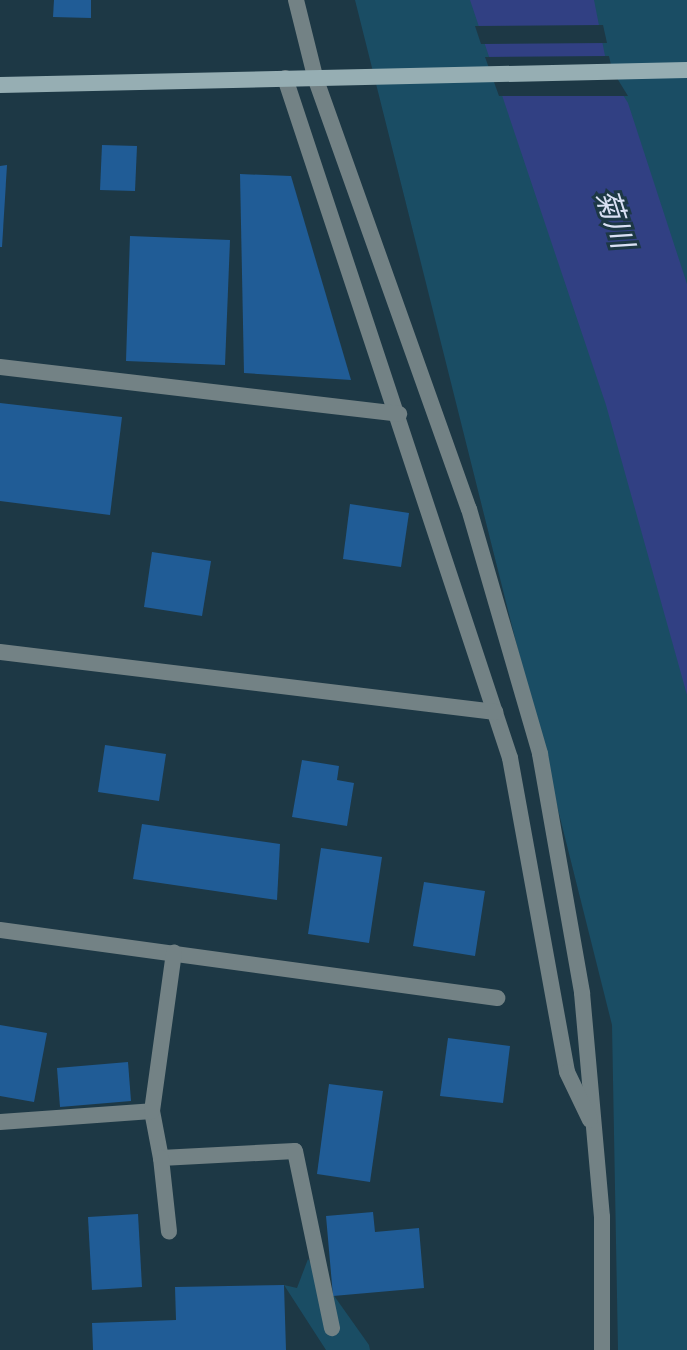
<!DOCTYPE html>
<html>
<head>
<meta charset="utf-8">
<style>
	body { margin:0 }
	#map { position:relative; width:687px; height:1350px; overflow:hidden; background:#1d3845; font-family:Lato,"Noto Sans JP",sans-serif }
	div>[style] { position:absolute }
	.green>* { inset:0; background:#1a4d64 }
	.water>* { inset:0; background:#314083 }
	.pier>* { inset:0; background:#1d3845 }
	.building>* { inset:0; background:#205c96 }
	.lane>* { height:16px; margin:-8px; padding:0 8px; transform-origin:8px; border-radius:8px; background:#738285 }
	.street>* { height:16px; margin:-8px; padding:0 8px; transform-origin:8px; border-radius:8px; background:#738285 }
	.secondary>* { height:16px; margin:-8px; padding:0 8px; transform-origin:8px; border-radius:8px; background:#96aeb3 }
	span { translate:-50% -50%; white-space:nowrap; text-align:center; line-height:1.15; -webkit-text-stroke:6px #1d3845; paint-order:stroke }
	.water-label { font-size:30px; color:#d8dff3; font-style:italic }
</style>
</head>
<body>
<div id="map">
	<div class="green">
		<div style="clip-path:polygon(355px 0,687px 0,687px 1350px,618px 1350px,612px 1025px)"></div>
		<div style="clip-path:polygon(308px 1259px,369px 1345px,370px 1350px,326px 1350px,284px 1285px,297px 1288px)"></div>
	</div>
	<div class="water">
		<div style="clip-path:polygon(470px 0,594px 0,608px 71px,628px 103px,687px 284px,687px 695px,606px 405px)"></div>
	</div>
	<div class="pier">
		<div style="clip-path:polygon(603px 25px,607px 43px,481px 44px,475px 26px)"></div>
		<div style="clip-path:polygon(609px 56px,612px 70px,628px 96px,499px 96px,485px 57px)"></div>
	</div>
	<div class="building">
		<div style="clip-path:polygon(54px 0,91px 0,91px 18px,53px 17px)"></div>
		<div style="clip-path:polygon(102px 145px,137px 146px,135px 191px,100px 190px)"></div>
		<div style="clip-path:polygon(7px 165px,2px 247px,0 247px,0 166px)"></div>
		<div style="clip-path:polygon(240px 174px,291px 176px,351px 380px,244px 373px)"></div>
		<div style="clip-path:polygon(130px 236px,230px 240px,225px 365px,126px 361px)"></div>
		<div style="clip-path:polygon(0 403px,122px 417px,110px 515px,0 501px)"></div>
		<div style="clip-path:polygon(350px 504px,409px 513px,401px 567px,343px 559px)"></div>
		<div style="clip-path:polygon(152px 552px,211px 561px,202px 616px,144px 607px)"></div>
		<div style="clip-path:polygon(105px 745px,166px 754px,159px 801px,98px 792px)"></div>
		<div style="clip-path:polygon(302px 760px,339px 766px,337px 780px,354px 783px,347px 826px,292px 817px)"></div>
		<div style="clip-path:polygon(142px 824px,280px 844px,277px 900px,133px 879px)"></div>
		<div style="clip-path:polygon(321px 848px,382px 857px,369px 943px,308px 934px)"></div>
		<div style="clip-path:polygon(424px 882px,485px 891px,475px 956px,413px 946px)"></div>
		<div style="clip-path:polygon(0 1025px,47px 1033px,34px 1102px,0 1096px)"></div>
		<div style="clip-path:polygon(448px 1038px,510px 1046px,503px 1103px,440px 1096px)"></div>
		<div style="clip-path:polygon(128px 1062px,131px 1101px,60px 1107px,57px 1068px)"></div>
		<div style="clip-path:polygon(329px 1084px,383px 1091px,370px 1182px,317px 1174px)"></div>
		<div style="clip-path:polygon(373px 1212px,375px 1232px,419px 1228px,424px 1288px,333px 1296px,326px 1216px)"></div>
		<div style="clip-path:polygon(138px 1214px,142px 1287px,92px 1290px,88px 1217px)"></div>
		<div style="clip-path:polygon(284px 1285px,286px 1350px,93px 1350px,92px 1323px,176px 1320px,175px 1287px)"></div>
	</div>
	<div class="lane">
		<div style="left:152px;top:1111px;width:48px;rotate:79.2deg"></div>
		<div style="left:161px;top:1158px;width:134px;rotate:-3deg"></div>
		<div style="left:295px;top:1151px;width:181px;rotate:78.2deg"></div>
		<div style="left:161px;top:1158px;width:74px;rotate:83.8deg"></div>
	</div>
	<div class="street">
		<div style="left:296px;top:0;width:82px;rotate:76deg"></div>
		<div style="left:316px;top:80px;width:455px;rotate:70.4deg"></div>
		<div style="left:469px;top:509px;width:255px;rotate:73.8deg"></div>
		<div style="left:540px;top:754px;width:243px;rotate:80deg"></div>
		<div style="left:582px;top:993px;width:225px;rotate:84.9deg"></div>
		<div style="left:602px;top:1217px;width:133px;rotate:90deg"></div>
		<div style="left:285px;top:78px;width:716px;rotate:71.69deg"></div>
		<div style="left:510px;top:758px;width:319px;rotate:79.7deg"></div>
		<div style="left:567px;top:1072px;width:53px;rotate:64.4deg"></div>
		<div style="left:0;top:367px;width:402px;rotate:6.7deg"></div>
		<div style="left:0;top:652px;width:499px;rotate:6.9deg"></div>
		<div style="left:0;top:930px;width:502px;rotate:7.79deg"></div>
		<div style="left:0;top:1122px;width:152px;rotate:-4.1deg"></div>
		<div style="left:152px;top:1111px;width:160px;rotate:-82.1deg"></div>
	</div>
	<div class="secondary">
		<div style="left:0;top:85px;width:687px;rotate:-1.25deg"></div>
	</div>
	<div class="water-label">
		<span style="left:616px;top:218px;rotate:72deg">菊川</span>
	</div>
</div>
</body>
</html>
